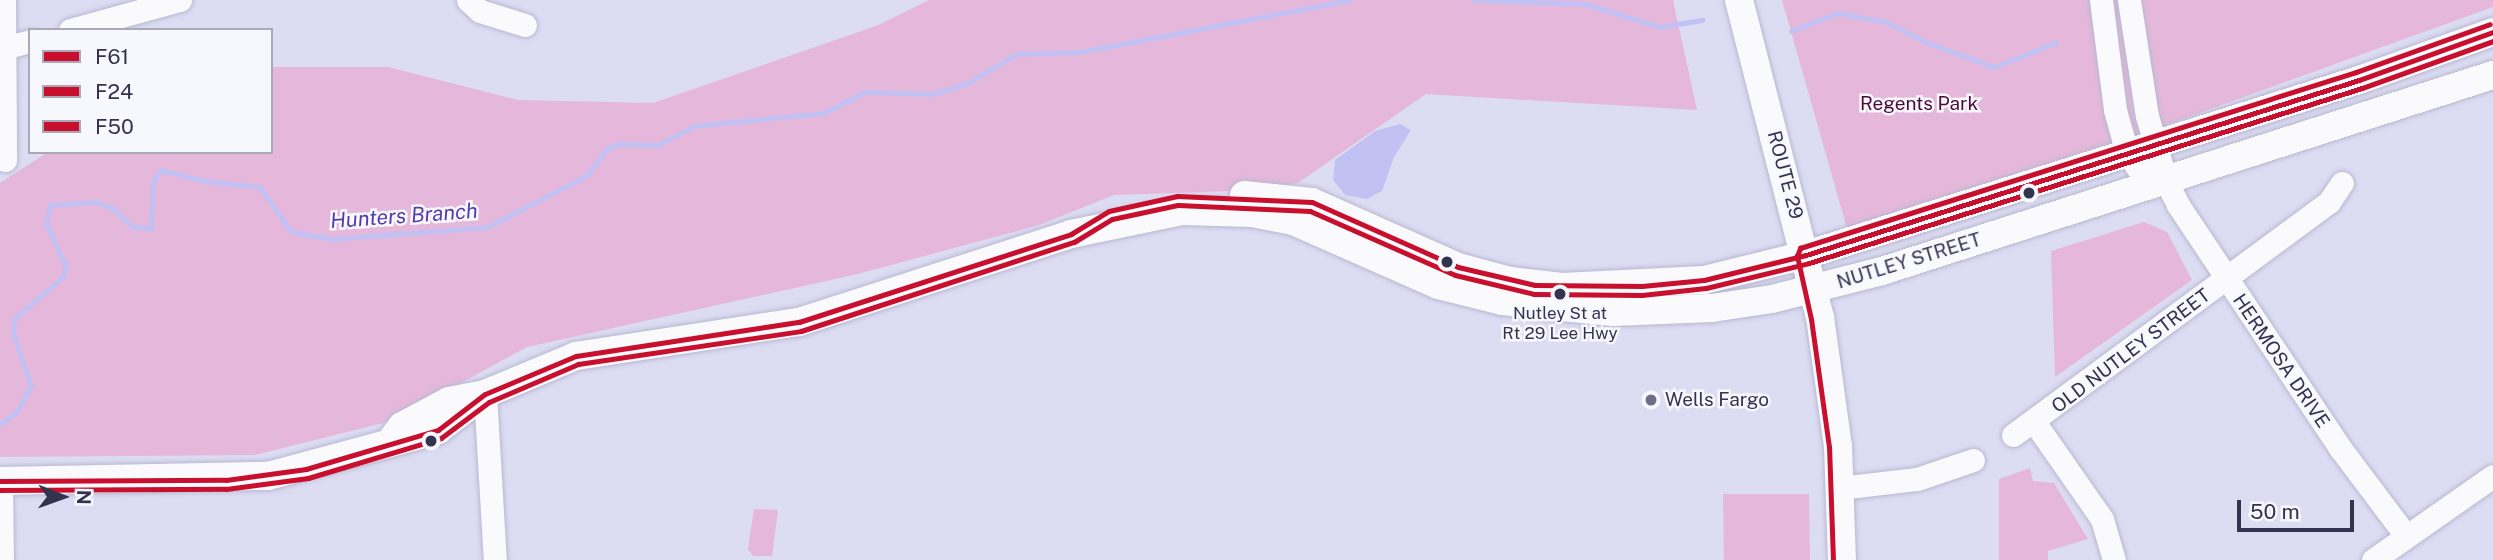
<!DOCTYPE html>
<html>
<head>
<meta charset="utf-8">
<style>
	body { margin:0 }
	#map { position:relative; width:2493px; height:560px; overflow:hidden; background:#dcdcf3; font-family:"Public Sans",sans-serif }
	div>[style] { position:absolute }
	.green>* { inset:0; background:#e5b8db }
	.water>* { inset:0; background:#c2c1f3 }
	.stream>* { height:4.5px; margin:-2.25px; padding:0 2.25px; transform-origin:2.25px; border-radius:2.25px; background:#c2c1f3 }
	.roads { filter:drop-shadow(0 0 2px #b9b8d0) drop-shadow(0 0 2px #b9b8d0) }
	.minor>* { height:23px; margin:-11.5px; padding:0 11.5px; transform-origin:11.5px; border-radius:11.5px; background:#fafafd }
	.major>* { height:28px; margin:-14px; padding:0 14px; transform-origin:14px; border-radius:14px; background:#fafafd }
	.bus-1>* { height:5px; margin:-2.5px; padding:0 2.5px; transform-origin:2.5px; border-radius:2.5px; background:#c8102e }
	.bus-2>* { height:5px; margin:-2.5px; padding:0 2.5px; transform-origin:2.5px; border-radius:2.5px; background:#c8102e }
	.bus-3>* { height:5px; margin:-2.5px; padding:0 2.5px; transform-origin:2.5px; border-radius:2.5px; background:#c8102e }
	.dots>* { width:19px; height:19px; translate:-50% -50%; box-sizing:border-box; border:4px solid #f7f7fe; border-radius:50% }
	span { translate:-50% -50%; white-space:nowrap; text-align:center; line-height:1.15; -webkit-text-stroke:5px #f7f7fe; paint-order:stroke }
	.bus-label { font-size:17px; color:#34334f }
	.park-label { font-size:19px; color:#4c0b36 }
	.street-label { font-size:19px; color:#34334f }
	.poi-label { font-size:19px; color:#34334f }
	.left { translate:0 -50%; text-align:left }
	.water-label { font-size:21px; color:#513baf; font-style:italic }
	.legend { position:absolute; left:28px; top:28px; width:245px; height:126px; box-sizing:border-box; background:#f7f7fe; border:2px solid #a9a9b8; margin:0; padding:9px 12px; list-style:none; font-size:21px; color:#34334f }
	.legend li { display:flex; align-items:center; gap:14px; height:35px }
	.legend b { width:35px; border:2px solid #a9a9b8 }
	.north { position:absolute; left:28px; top:462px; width:70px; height:70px; -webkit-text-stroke:5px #f7f7fe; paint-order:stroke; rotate:91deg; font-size:19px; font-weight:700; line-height:28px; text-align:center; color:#34334f }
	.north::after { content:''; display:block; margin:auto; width:24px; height:32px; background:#34334f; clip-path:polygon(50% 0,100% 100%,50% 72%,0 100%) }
	.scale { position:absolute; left:2237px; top:500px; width:117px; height:32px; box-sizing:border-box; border:4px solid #34334f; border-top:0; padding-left:9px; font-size:21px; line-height:24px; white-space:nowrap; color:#34334f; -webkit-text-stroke:5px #f7f7fe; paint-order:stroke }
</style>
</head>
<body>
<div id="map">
	<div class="green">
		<div style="clip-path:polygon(929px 0,1673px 0,1697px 110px,1426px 94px,1298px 183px,1262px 190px,1114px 195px,1039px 225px,858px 274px,527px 347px,391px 421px,255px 455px,0 457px,0 183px,48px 152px,271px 152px,271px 67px,388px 67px,518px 100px,653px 103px,876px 26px)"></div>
		<div style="clip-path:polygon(1782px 0,2493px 0,2493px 7px,1850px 239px)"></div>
		<div style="clip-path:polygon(2144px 222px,2167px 232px,2192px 280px,2055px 377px,2051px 251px)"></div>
		<div style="clip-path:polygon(2030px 468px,2033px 481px,2054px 483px,2088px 539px,2048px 551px,2048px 560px,1999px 560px,1999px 479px)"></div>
		<div style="clip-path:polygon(1723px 494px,1809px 494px,1810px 560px,1724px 560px)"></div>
		<div style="clip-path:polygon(754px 509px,778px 510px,772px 556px,753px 556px,748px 549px)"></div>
	</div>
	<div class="water">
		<div style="clip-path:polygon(1400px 124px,1411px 130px,1394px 157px,1382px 191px,1367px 199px,1345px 195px,1333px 180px,1335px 160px,1375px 131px)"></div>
	</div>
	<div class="stream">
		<div style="left:1473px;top:0;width:113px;rotate:2deg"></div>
		<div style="left:1586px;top:4px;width:77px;rotate:17.3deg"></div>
		<div style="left:1660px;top:27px;width:43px;rotate:-9.5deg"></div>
		<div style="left:1791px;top:31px;width:50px;rotate:-21deg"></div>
		<div style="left:1838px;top:13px;width:50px;rotate:10.4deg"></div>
		<div style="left:1887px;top:22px;width:46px;rotate:27.1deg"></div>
		<div style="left:1928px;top:43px;width:70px;rotate:20deg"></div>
		<div style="left:1994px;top:67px;width:66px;rotate:-21.5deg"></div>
		<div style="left:0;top:424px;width:19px;rotate:-35deg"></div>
		<div style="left:16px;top:413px;width:31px;rotate:-61deg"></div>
		<div style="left:31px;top:386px;width:55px;rotate:-109.1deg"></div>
		<div style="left:13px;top:334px;width:15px;rotate:-86deg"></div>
		<div style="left:14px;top:319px;width:63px;rotate:-40.5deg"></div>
		<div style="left:62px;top:278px;width:12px;rotate:-70deg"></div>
		<div style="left:66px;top:267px;width:47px;rotate:-114.9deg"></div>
		<div style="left:46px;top:224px;width:19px;rotate:-78deg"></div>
		<div style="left:50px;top:205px;width:45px;rotate:-3.8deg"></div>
		<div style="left:95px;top:202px;width:19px;rotate:18deg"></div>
		<div style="left:113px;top:208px;width:28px;rotate:44deg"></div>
		<div style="left:133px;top:227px;width:18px;rotate:3deg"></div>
		<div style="left:151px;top:228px;width:46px;rotate:-87.5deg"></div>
		<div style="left:153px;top:182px;width:14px;rotate:-56deg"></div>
		<div style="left:161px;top:170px;width:45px;rotate:14deg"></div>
		<div style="left:205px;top:181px;width:55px;rotate:6.2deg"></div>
		<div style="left:260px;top:187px;width:55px;rotate:54.6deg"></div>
		<div style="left:292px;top:232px;width:40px;rotate:10deg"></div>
		<div style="left:331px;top:239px;width:157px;rotate:-4.4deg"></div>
		<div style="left:488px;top:227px;width:110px;rotate:-27.5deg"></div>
		<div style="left:586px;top:176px;width:34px;rotate:-52deg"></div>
		<div style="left:607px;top:149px;width:12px;rotate:-24deg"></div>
		<div style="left:618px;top:144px;width:40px;rotate:1.4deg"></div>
		<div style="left:658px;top:145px;width:41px;rotate:-27.8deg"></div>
		<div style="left:694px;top:126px;width:131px;rotate:-5.7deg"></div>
		<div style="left:824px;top:113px;width:46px;rotate:-27.1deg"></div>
		<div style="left:865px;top:92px;width:70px;rotate:1.6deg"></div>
		<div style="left:935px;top:94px;width:37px;rotate:-19deg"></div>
		<div style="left:970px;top:82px;width:54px;rotate:-31.3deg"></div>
		<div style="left:1016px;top:54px;width:64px;rotate:-1.8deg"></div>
		<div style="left:1080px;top:52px;width:275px;rotate:-10.9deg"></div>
	</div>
	<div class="roads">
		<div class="minor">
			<div style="left:4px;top:0;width:160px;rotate:89.6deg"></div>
			<div style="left:468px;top:0;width:16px;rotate:43deg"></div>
			<div style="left:480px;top:11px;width:47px;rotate:17.3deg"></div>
			<div style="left:2101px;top:0;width:111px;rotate:82.7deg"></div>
			<div style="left:2115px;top:110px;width:45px;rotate:74.4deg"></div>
			<div style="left:2127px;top:153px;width:17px;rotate:54deg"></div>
			<div style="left:2137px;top:167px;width:32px;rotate:26deg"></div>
			<div style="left:2129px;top:0;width:117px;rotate:81.2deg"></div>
			<div style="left:2147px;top:116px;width:68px;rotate:73.7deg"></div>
			<div style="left:2166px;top:181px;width:27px;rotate:63deg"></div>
			<div style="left:2178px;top:205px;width:292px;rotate:56.3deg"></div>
			<div style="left:2340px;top:448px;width:110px;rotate:53.1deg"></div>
			<div style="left:70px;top:30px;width:114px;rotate:-15.3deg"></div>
			<div style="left:4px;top:48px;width:27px;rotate:-15deg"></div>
			<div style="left:485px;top:394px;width:166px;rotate:86.6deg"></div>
			<div style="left:2035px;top:423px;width:117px;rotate:55.1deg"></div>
			<div style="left:2102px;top:519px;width:43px;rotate:73.7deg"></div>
			<div style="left:2013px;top:435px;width:393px;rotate:-36.4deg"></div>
			<div style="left:2329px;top:202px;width:23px;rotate:-56deg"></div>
			<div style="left:1px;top:481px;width:79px;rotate:89.3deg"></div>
			<div style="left:1839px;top:488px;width:79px;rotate:-6.6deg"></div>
			<div style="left:1917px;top:479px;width:59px;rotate:-18.7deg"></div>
			<div style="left:2373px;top:560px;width:146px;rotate:-35deg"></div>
		</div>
		<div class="major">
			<div style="left:1739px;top:0;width:327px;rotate:75.7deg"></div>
			<div style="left:1820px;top:317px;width:130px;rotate:82.1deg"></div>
			<div style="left:1838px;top:446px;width:114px;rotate:88deg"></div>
			<div style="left:1244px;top:195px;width:68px;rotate:5.9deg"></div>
			<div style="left:1312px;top:202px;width:160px;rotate:24deg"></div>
			<div style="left:1458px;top:267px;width:54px;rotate:15.1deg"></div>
			<div style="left:1510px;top:281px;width:52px;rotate:6.6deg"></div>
			<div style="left:1562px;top:287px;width:142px;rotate:-2.8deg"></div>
			<div style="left:1704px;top:280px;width:105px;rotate:-13.8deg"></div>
			<div style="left:1806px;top:255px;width:580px;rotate:-17.56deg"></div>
			<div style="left:2359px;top:80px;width:142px;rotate:-19.7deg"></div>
			<div style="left:390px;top:442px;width:20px;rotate:-53deg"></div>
			<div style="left:402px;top:426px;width:53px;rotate:-28deg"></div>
			<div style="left:449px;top:401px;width:37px;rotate:-11deg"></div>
			<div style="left:485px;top:394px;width:99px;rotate:-22.7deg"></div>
			<div style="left:576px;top:356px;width:226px;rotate:-8.7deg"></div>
			<div style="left:799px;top:322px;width:286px;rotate:-17.9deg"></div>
			<div style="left:1071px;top:234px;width:113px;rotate:-11.7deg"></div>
			<div style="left:1182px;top:211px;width:70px;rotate:1.6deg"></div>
			<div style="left:1252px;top:213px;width:42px;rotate:11deg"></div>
			<div style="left:1293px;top:221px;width:158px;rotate:23.8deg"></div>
			<div style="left:1438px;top:285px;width:66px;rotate:14deg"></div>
			<div style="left:1502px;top:301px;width:112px;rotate:5.7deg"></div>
			<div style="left:1613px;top:312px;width:99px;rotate:-2.3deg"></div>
			<div style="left:1712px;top:308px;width:61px;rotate:-8.5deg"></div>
			<div style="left:1772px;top:299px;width:114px;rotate:-14.3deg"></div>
			<div style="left:1882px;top:271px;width:642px;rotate:-17.79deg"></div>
			<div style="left:0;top:481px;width:268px;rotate:-1.1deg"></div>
			<div style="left:268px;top:476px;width:176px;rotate:-15.1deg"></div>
			<div style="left:438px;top:430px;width:59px;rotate:-37.5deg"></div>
		</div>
	</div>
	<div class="bus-1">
		<div style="left:0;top:481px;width:226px;rotate:-0.3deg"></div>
		<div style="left:226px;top:480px;width:81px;rotate:-7.8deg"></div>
		<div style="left:306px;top:469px;width:138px;rotate:-16.5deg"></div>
		<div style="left:438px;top:430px;width:59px;rotate:-37.5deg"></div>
		<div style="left:485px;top:394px;width:99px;rotate:-22.7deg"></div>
		<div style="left:576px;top:356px;width:226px;rotate:-8.7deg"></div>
		<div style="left:799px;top:322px;width:286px;rotate:-17.9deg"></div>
		<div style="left:1071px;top:234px;width:44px;rotate:-31.2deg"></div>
		<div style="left:1109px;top:211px;width:70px;rotate:-12.4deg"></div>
		<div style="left:1177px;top:196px;width:135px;rotate:2.5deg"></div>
		<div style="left:1312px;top:202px;width:160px;rotate:24deg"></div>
		<div style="left:1458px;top:267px;width:79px;rotate:13.2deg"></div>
		<div style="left:1535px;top:285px;width:107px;rotate:0.5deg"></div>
		<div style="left:1642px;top:286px;width:62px;rotate:-5.5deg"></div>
		<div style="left:1704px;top:280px;width:105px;rotate:-13.8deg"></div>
		<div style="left:1806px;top:255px;width:580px;rotate:-17.56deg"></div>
		<div style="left:2359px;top:80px;width:142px;rotate:-19.7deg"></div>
	</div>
	<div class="bus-2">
		<div style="left:0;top:490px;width:226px;rotate:-0.3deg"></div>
		<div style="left:226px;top:489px;width:83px;rotate:-7.6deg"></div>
		<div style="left:308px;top:478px;width:139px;rotate:-16.7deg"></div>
		<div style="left:441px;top:438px;width:60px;rotate:-36.9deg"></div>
		<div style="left:489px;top:402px;width:97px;rotate:-23.1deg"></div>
		<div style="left:578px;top:364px;width:225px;rotate:-8.4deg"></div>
		<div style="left:801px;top:331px;width:287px;rotate:-18.1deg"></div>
		<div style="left:1074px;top:242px;width:44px;rotate:-31.2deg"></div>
		<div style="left:1112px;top:219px;width:67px;rotate:-12deg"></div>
		<div style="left:1178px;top:205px;width:132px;rotate:2.6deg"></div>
		<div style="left:1310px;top:211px;width:158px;rotate:23.8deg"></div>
		<div style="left:1455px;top:275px;width:81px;rotate:13.5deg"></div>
		<div style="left:1534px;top:294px;width:108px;rotate:0.5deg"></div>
		<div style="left:1642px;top:295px;width:64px;rotate:-6.2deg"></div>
		<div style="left:1706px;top:288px;width:106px;rotate:-13.6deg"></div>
		<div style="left:1809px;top:263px;width:580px;rotate:-17.56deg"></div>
		<div style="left:2362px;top:88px;width:139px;rotate:-19.7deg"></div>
	</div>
	<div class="bus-3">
		<div style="left:1833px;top:560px;width:113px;rotate:-92deg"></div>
		<div style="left:1829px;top:447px;width:129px;rotate:-98deg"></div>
		<div style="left:1811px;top:319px;width:65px;rotate:-102.5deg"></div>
		<div style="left:1797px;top:256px;width:9px;rotate:-69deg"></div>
		<div style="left:1800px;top:248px;width:583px;rotate:-17.57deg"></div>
		<div style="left:2356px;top:72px;width:142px;rotate:-19.7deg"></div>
	</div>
	<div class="dots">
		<div style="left:2029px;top:193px;background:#34334f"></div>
		<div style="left:1447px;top:262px;background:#34334f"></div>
		<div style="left:1560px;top:294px;background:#34334f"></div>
		<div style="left:1651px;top:400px;background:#6f6e88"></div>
		<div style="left:431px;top:441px;background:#34334f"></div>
	</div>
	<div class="bus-label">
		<span style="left:1560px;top:324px">Nutley St at<br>Rt 29 Lee Hwy</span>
	</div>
	<div class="park-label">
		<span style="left:1919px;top:104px">Regents Park</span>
	</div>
	<div class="street-label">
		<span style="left:1785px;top:175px;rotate:75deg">ROUTE 29</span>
		<span style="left:1909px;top:261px;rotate:-17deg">NUTLEY STREET</span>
		<span style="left:2131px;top:351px;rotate:-37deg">OLD NUTLEY STREET</span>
		<span style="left:2281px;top:361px;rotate:56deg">HERMOSA DRIVE</span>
	</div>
	<div class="poi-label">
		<span class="left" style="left:1665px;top:400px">Wells Fargo</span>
	</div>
	<div class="water-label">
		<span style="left:404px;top:216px;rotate:-4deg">Hunters Branch</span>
	</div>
	<ul class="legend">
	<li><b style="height:9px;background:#c8102e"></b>F61</li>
	<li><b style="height:9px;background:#c8102e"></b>F24</li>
	<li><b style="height:9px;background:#c8102e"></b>F50</li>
	</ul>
	<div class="north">N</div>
	<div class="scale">50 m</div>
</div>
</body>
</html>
